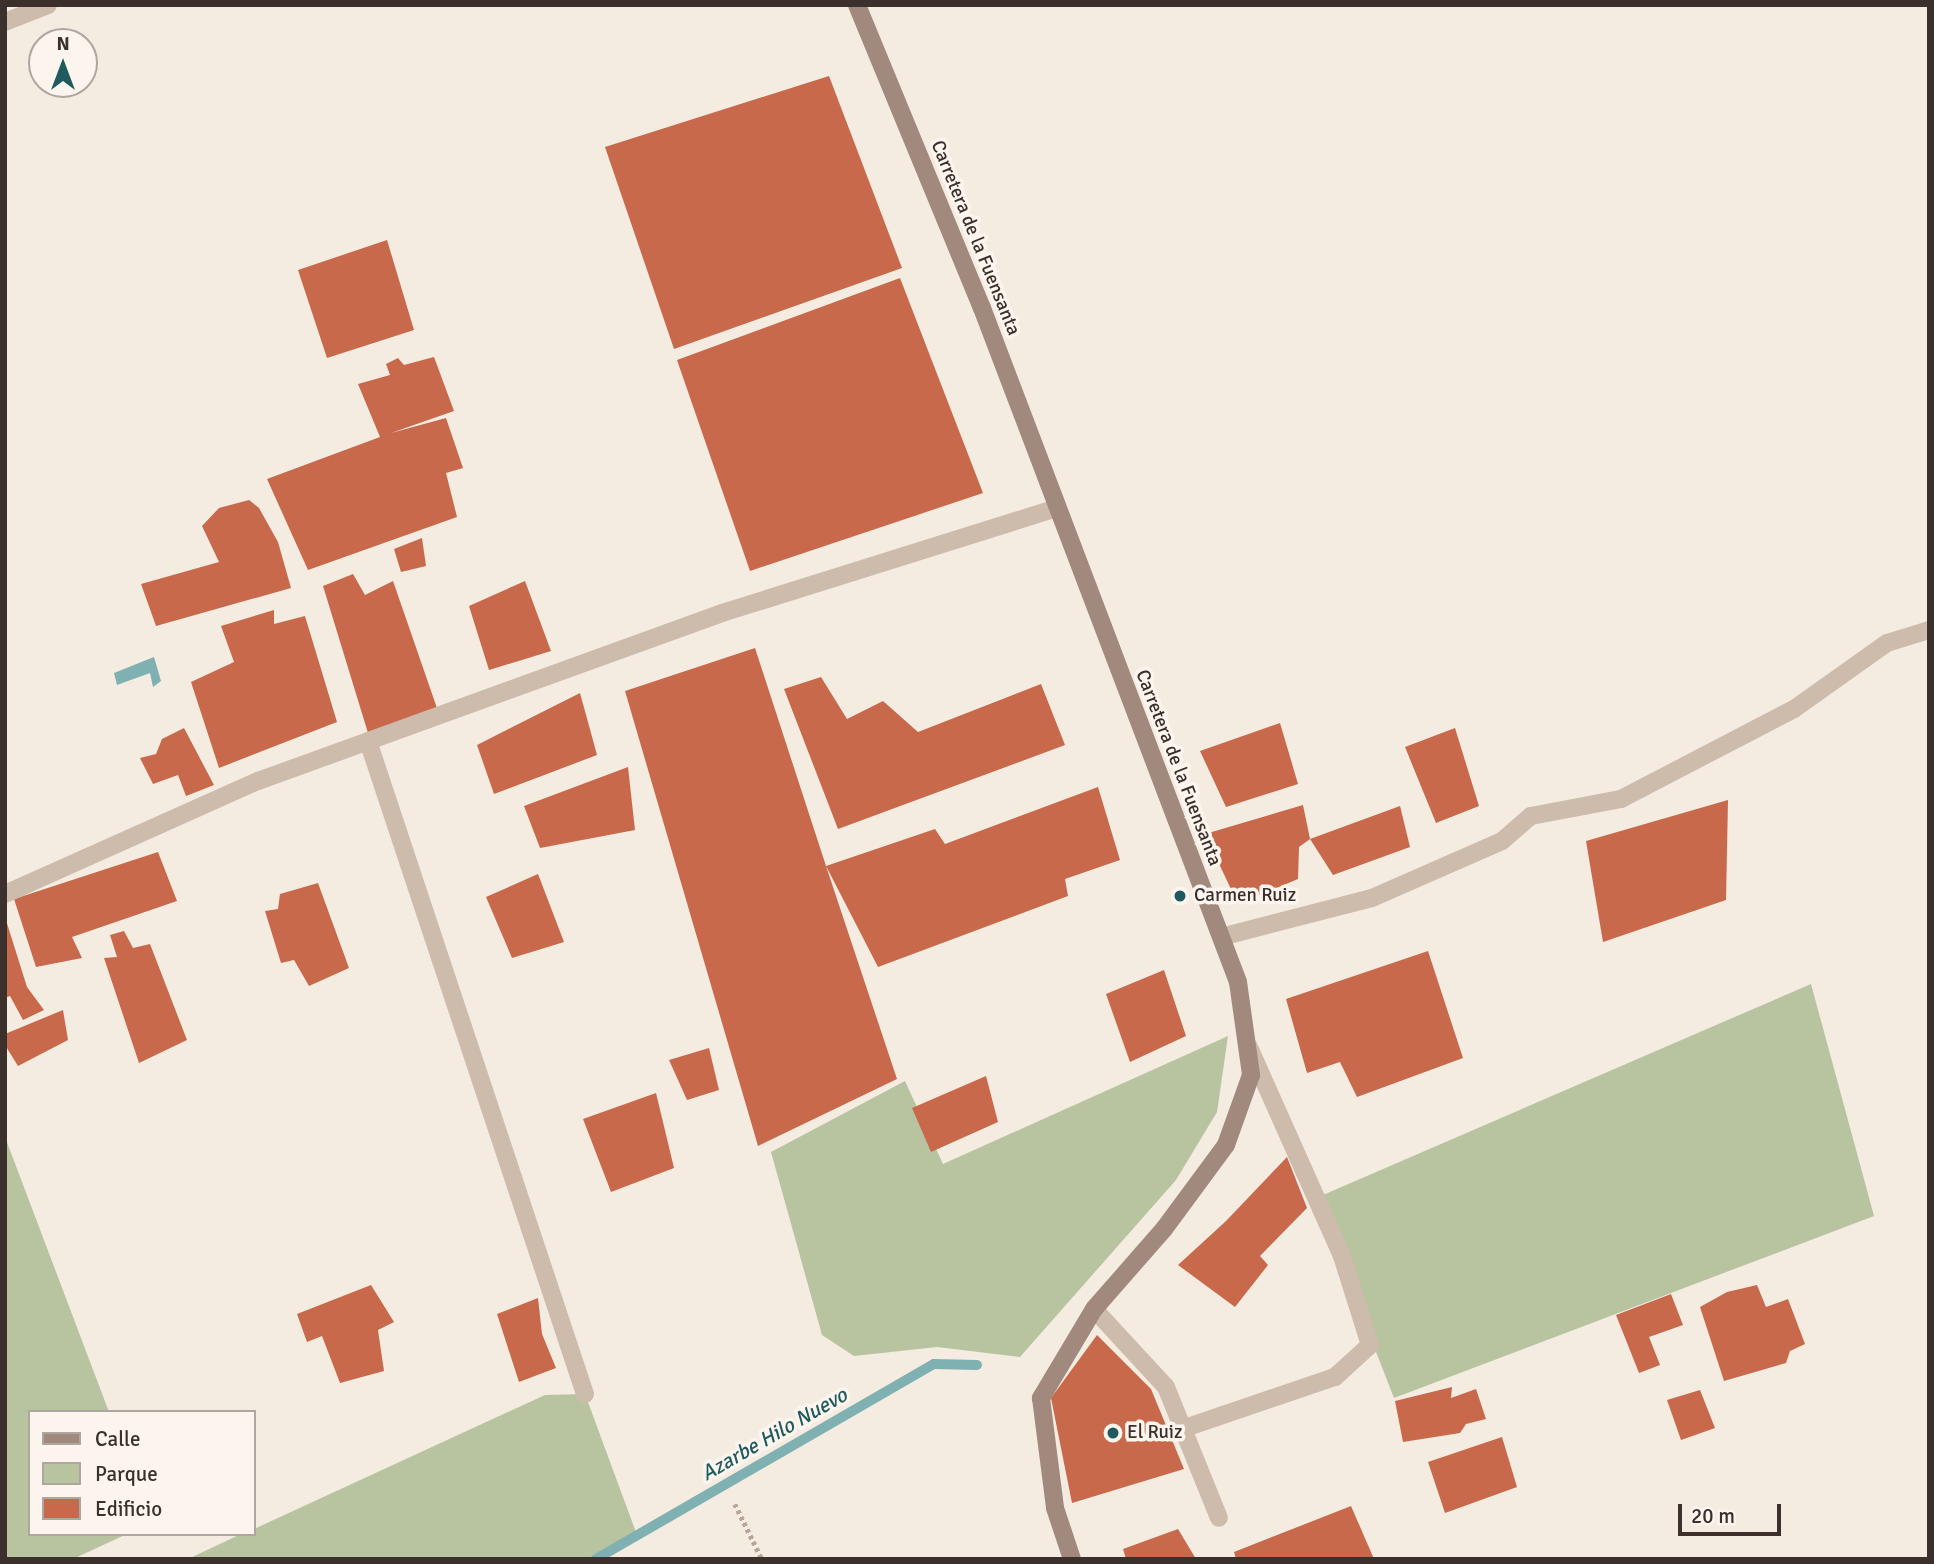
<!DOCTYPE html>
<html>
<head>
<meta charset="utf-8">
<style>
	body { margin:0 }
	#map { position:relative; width:1934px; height:1564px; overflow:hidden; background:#f4ebe1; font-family:Signika,sans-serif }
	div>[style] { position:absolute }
	.green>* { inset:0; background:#b8c4a0 }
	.water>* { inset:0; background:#7fb0b2 }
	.stream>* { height:10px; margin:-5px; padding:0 5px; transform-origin:5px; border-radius:5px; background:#7fb0b2 }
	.building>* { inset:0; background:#c8694b }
	.path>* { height:4.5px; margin-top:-2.25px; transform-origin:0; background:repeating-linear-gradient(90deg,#b9a596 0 3.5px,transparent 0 7px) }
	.minor>* { height:18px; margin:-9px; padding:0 9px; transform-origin:9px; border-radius:9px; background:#cdbbac }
	.secondary>* { height:18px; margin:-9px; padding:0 9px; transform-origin:9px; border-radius:9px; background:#a18a7d }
	.dots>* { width:19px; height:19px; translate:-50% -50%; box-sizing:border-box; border:4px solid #fbf5ee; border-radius:50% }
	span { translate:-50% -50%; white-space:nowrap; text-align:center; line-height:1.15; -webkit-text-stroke:7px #fbf5ee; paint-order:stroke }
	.street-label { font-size:19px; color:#3b302b }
	.poi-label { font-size:19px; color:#3b302b }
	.left { translate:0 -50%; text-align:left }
	.water-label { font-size:21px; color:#1f5a5e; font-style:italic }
	.frame { position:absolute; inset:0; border:7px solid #3b302b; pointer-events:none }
	.legend { position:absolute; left:28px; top:1410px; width:228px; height:126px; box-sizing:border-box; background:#fbf5ee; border:2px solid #aea6a0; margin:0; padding:9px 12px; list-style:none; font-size:21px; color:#3b302b }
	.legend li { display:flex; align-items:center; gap:14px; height:35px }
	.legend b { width:35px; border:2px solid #aea6a0 }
	.north { position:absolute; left:28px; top:28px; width:70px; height:70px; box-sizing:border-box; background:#fbf5ee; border:2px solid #aea6a0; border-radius:50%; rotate:0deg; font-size:19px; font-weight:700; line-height:28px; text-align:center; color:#3b302b }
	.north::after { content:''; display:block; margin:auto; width:24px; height:32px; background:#1f5a5e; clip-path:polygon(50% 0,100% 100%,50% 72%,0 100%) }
	.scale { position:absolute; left:1678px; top:1504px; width:103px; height:32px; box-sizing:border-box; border:4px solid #3b302b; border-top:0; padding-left:9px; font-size:21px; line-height:24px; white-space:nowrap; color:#3b302b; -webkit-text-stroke:5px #fbf5ee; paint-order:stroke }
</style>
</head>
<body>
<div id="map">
	<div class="green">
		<div style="clip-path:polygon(1811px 984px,1874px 1216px,1394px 1398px,1316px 1198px)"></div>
		<div style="clip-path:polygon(1228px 1036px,1217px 1112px,1176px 1180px,1020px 1357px,937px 1347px,854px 1356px,822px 1335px,771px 1152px,905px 1081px,943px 1164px)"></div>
		<div style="clip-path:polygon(5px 1137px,109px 1412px,30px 1412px,30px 1534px,127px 1534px,73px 1559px,5px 1559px)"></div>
		<div style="clip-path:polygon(585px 1394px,637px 1535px,592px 1559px,188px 1559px,241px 1534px,254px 1534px,254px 1529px,545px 1395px)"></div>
	</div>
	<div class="water">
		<div style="clip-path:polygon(154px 657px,161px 681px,153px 687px,150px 673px,117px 685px,114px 673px)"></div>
	</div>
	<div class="stream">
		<div style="left:596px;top:1559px;width:390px;rotate:-30deg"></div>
		<div style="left:934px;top:1364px;width:43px;rotate:1.3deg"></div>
	</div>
	<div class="building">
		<div style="clip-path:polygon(829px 76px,902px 268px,674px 349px,605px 147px)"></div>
		<div style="clip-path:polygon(387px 240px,414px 330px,327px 358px,298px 270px)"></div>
		<div style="clip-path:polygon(900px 278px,983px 493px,750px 571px,677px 360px)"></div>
		<div style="clip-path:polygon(434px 357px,454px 411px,391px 433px,446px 418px,463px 468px,446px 473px,457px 517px,308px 570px,267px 479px,380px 437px,358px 384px,390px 375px,386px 364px,398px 358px,404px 365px)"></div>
		<div style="clip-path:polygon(249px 500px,259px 508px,278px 542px,291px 588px,156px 626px,141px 584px,219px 562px,202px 526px,219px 508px)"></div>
		<div style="clip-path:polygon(422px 538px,426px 566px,401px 572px,394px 549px)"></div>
		<div style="clip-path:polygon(353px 574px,365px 595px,393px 581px,438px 711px,368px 733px,323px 586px)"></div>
		<div style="clip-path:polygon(525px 581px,551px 651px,489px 670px,469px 606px)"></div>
		<div style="clip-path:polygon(274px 610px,274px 624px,305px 616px,337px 722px,219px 768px,191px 682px,234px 662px,221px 626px)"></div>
		<div style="clip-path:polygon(755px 648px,826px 866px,935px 829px,945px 844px,1098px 787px,1120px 860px,1065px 879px,1068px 896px,878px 967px,826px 866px,897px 1079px,758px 1146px,625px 691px)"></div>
		<div style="clip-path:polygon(821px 677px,847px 719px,883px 701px,918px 732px,1041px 684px,1065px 745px,838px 829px,784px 689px)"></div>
		<div style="clip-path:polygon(580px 693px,597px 755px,494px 794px,477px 745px)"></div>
		<div style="clip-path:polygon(1280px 723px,1298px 784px,1226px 807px,1200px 751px)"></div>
		<div style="clip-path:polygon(184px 728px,214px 785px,186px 796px,178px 775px,153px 784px,140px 758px,156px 754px,162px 739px)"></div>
		<div style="clip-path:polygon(1455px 728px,1479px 806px,1436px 823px,1405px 747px)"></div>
		<div style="clip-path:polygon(628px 767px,635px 830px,540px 848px,524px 806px)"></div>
		<div style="clip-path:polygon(1728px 800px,1726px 900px,1603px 942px,1586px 841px)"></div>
		<div style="clip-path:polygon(1303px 805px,1310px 839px,1299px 847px,1298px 879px,1238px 904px,1205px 834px)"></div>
		<div style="clip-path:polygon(1400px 806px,1410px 847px,1333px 875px,1310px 839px)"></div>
		<div style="clip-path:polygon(158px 852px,177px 901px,72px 937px,82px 958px,36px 967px,14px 899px)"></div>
		<div style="clip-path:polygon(538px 874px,564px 942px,512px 958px,486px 897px)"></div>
		<div style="clip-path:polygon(318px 883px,349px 968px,309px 986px,294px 960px,281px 963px,265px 911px,278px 909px,280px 894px)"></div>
		<div style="clip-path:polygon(5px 917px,27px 987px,44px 1010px,23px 1020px,10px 996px,5px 998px)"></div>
		<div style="clip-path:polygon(124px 931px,133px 948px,150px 944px,187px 1040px,139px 1063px,104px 958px,117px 957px,110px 935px)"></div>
		<div style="clip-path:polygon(1428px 951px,1463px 1058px,1357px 1097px,1340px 1062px,1307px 1073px,1286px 999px)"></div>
		<div style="clip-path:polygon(1164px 970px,1186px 1036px,1130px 1062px,1106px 994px)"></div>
		<div style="clip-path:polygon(63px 1010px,68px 1040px,18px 1066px,5px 1045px,5px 1034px)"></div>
		<div style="clip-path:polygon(709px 1048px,719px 1090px,687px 1100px,669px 1060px)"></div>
		<div style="clip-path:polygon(986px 1076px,998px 1122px,931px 1152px,912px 1108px)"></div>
		<div style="clip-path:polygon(656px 1093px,674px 1168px,611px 1192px,583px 1119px)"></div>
		<div style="clip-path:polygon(1287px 1157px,1307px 1208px,1260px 1256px,1268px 1265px,1235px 1307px,1178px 1265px,1226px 1221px)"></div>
		<div style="clip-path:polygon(371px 1285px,394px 1322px,378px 1330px,384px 1371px,340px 1383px,322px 1336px,307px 1342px,297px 1314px)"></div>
		<div style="clip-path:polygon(1757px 1285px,1766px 1307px,1788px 1299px,1805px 1344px,1790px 1351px,1786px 1363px,1724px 1381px,1700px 1307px,1727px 1292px)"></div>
		<div style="clip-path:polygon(1671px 1294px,1683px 1325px,1649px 1337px,1660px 1365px,1639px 1373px,1616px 1315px)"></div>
		<div style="clip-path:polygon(538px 1298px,542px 1334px,556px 1368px,519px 1382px,497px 1314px)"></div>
		<div style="clip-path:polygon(1097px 1335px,1151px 1389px,1184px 1469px,1072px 1503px,1051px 1398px)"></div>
		<div style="clip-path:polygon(1452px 1387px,1451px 1398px,1476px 1389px,1486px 1419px,1466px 1424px,1460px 1433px,1403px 1442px,1395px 1401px)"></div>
		<div style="clip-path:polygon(1700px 1390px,1715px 1428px,1681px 1440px,1667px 1400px)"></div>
		<div style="clip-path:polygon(1502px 1437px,1517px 1487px,1445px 1513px,1428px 1462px)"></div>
		<div style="clip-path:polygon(1351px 1506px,1374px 1559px,1236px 1559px,1234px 1552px)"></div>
		<div style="clip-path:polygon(1178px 1529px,1196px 1559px,1126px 1559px,1123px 1549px)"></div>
	</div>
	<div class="path">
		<div style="left:735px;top:1504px;width:61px;rotate:63.9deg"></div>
	</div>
	<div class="minor">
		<div style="left:5px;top:22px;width:46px;rotate:-21.6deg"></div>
		<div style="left:368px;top:741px;width:688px;rotate:71.62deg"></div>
		<div style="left:5px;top:894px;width:277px;rotate:-24.1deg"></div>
		<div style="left:258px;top:781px;width:493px;rotate:-19.9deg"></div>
		<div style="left:722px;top:613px;width:351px;rotate:-17.4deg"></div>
		<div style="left:1221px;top:937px;width:156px;rotate:-14.5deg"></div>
		<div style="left:1372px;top:898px;width:142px;rotate:-23.7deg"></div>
		<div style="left:1502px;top:841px;width:38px;rotate:-41deg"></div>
		<div style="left:1531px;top:816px;width:92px;rotate:-10.7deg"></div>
		<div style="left:1621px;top:799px;width:195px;rotate:-27.5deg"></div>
		<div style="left:1794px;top:709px;width:114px;rotate:-35.4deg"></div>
		<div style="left:1887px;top:643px;width:44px;rotate:-17.2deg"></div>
		<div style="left:1094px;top:1309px;width:106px;rotate:47.3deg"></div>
		<div style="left:1166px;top:1387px;width:141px;rotate:68deg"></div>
		<div style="left:1182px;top:1429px;width:162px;rotate:-18.8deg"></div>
		<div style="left:1335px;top:1377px;width:47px;rotate:-42.4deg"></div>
		<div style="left:1370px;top:1345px;width:93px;rotate:-107.5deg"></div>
		<div style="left:1342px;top:1256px;width:229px;rotate:-114deg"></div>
	</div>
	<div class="secondary">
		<div style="left:857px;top:5px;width:328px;rotate:67.6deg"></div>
		<div style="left:982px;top:308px;width:721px;rotate:69.2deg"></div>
		<div style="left:1238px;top:982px;width:94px;rotate:82deg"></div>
		<div style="left:1251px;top:1075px;width:74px;rotate:109.7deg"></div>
		<div style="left:1226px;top:1145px;width:104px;rotate:126.4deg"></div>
		<div style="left:1164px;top:1229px;width:106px;rotate:131.2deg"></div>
		<div style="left:1094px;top:1309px;width:104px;rotate:120.8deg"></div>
		<div style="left:1041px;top:1398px;width:111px;rotate:82.7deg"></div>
		<div style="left:1055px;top:1508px;width:54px;rotate:71.6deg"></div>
	</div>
	<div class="dots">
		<div style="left:1180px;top:896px;background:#1f5a5e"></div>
		<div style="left:1113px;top:1433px;background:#1f5a5e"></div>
	</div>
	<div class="street-label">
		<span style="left:975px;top:238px;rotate:68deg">Carretera de la Fuensanta</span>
		<span style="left:1178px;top:768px;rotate:69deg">Carretera de la Fuensanta</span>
	</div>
	<div class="poi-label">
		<span class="left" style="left:1194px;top:896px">Carmen Ruiz</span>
		<span class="left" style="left:1127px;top:1433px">El Ruiz</span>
	</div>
	<div class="water-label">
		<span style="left:774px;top:1434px;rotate:-30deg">Azarbe Hilo Nuevo</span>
	</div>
	<div class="frame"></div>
	<ul class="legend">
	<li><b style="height:9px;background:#a18a7d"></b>Calle</li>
	<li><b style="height:19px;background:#b8c4a0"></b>Parque</li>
	<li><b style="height:19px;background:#c8694b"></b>Edificio</li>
	</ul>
	<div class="north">N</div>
	<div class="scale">20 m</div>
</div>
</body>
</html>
